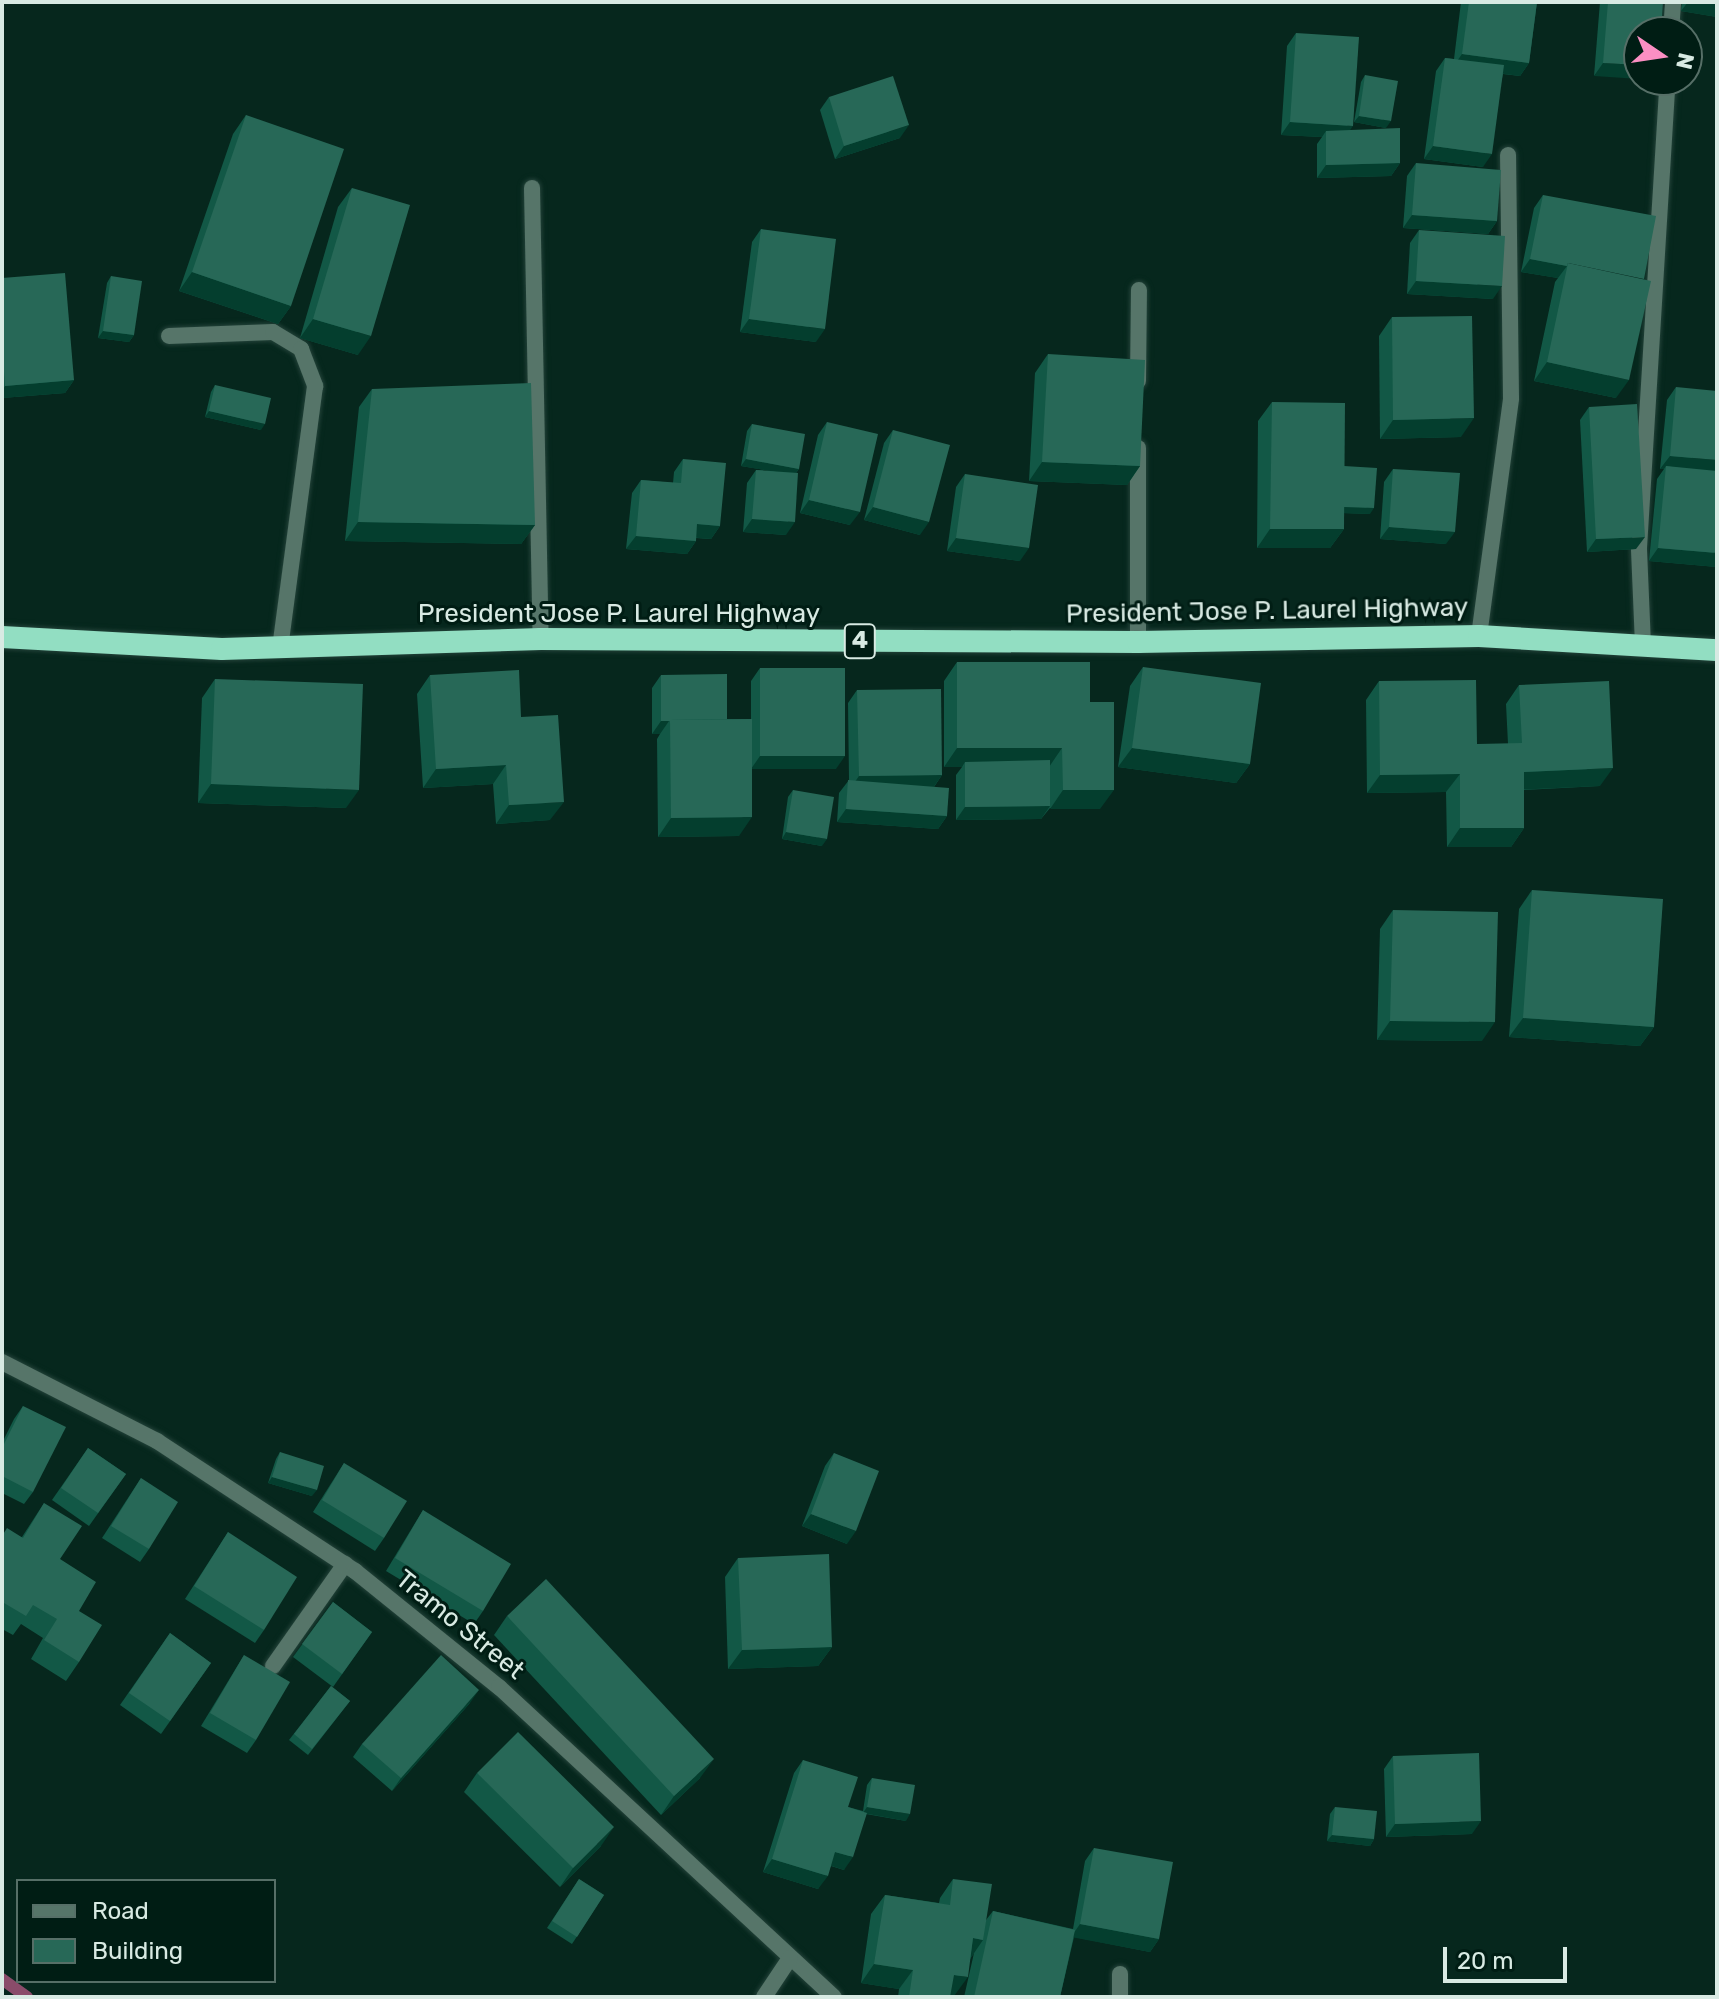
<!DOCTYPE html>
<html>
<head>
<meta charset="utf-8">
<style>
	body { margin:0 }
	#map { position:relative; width:1719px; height:1999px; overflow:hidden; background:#06271d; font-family:Rubik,sans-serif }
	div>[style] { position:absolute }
	.stream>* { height:12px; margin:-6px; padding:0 6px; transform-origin:6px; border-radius:6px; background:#8a4c6a }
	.roads { filter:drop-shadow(0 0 2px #234239) drop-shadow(0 0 2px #234239) }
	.service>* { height:16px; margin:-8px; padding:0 8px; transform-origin:8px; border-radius:8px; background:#567569 }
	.minor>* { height:16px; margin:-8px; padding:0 8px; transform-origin:8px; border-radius:8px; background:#567569 }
	.trunk>* { height:22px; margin:-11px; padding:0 11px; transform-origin:11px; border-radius:11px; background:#92dec2 }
	.wall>* { inset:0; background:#125846 }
	.shaded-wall>* { inset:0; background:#043e2e }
	.building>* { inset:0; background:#276857 }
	span { translate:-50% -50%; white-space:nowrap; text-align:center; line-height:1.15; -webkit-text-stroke:6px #001d14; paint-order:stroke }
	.shield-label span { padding:2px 6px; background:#001d14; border:2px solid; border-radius:6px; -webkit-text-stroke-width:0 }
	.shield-label { font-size:24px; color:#d8eae3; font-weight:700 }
	.street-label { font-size:26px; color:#d8eae3 }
	.frame { position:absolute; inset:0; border:4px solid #d8eae3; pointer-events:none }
	.legend { position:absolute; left:16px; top:1879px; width:260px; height:104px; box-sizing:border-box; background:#001d14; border:2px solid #566f67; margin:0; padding:10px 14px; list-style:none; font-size:24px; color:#d8eae3 }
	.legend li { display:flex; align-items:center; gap:16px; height:40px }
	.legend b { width:40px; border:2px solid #566f67 }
	.north { position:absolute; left:1623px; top:16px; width:80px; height:80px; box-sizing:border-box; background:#001d14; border:2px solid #566f67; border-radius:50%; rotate:103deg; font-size:22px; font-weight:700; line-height:32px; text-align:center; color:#d8eae3 }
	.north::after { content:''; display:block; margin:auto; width:28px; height:36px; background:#fb8fc3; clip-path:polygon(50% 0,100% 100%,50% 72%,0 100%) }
	.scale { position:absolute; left:1443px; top:1947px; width:124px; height:36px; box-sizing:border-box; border:4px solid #d8eae3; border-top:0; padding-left:10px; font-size:24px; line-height:28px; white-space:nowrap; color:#d8eae3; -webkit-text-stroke:6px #001d14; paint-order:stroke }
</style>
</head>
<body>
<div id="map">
	<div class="stream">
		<div style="left:2px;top:1979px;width:31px;rotate:36deg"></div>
	</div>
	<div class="roads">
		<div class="service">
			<div style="left:1671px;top:32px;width:30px;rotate:-86deg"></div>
			<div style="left:532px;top:188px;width:451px;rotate:88.9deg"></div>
			<div style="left:169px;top:336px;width:104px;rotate:-2.2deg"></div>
			<div style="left:273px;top:332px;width:33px;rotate:31deg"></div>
			<div style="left:301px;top:349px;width:40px;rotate:69deg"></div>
			<div style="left:315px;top:386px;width:263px;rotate:97.6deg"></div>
			<div style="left:1138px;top:381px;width:91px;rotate:-89.4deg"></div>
			<div style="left:1138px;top:642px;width:194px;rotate:-90deg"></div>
			<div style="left:1643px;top:645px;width:97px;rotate:-92.4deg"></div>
			<div style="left:1639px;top:548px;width:469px;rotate:-86.5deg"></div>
			<div style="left:273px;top:1666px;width:125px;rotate:-54.8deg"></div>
			<div style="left:1120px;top:1974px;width:23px;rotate:90deg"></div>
		</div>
		<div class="minor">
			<div style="left:1479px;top:636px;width:240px;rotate:-82.3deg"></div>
			<div style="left:1511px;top:398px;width:243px;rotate:-90.7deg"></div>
			<div style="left:2px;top:1362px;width:174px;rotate:27deg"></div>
			<div style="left:157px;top:1441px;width:237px;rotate:33.3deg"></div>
			<div style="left:355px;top:1571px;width:185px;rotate:38.9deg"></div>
			<div style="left:499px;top:1687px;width:456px;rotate:42.8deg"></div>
			<div style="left:764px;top:1997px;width:47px;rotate:-56.3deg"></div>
		</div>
		<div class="trunk">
			<div style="left:2px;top:637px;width:220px;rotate:3.1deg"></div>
			<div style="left:222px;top:649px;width:319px;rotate:-1.8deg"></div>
			<div style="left:541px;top:639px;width:597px;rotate:0.29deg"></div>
			<div style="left:1138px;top:642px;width:341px;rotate:-1deg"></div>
			<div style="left:1479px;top:636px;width:238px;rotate:3.4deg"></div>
		</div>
	</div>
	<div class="wall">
		<div style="clip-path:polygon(1461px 2px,1537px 2px,1529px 63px,1520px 76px,1503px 74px,1483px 167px,1424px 159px,1436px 71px,1445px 58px,1454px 59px)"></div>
		<div style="clip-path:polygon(1600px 2px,1663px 2px,1594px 76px)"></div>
		<div style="clip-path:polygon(1682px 2px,1717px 2px,1717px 17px,1681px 11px)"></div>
		<div style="clip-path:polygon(1296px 33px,1350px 130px,1400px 163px,1391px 176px,1317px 178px,1317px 144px,1322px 137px,1281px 135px,1287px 46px)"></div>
		<div style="clip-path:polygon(1365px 75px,1386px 128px,1354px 122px,1361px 82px)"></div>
		<div style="clip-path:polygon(829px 97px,900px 138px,835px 159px,820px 110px)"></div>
		<div style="clip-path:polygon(246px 115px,291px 306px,278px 324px,179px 291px,233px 134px)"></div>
		<div style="clip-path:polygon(1416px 163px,1497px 221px,1488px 234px,1403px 228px,1407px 176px)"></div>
		<div style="clip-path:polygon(352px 188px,358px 355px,300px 338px,338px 207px)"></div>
		<div style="clip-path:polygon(1543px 195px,1616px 398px,1534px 381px,1555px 282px,1558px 278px,1521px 272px,1534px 208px)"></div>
		<div style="clip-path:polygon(761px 229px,816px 342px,740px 332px,752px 242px)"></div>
		<div style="clip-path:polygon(1419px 230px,1493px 299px,1407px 294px,1410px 243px)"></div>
		<div style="clip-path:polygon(111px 276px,134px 335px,129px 342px,98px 338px,107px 283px)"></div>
		<div style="clip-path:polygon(2px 278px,74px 380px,65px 393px,2px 398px)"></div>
		<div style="clip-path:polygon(1392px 317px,1461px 437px,1380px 439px,1379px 336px)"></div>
		<div style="clip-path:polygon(1048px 354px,1140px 466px,1127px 485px,1029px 481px,1035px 373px)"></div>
		<div style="clip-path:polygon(215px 385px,261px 430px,205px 417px,211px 392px)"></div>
		<div style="clip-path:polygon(1676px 387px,1717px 567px,1649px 561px,1657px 479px,1664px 469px,1660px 469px,1667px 400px)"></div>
		<div style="clip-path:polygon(372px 389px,535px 525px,521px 544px,345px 541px,359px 407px)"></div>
		<div style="clip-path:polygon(1272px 402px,1344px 466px,1370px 514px,1344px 513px,1344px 529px,1330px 548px,1257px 548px,1258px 421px)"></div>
		<div style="clip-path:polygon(1589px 407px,1636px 549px,1587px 552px,1580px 420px)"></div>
		<div style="clip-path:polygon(827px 422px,850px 525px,800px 513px,818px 435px)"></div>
		<div style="clip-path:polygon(752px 424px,799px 469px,796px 473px,786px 535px,743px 532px,747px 483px,756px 470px,771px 471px,741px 466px,747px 431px)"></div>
		<div style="clip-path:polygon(893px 430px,920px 535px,864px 520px,884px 443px)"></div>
		<div style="clip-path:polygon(683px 459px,720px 526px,711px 539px,696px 538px,696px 541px,687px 554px,626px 549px,632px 493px,641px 480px,673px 483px,674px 472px)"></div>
		<div style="clip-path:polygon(1393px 469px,1446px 544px,1380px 539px,1384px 482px)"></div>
		<div style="clip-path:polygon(965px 474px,1020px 561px,947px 551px,956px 487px)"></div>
		<div style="clip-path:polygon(957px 662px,1090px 702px,1100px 809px,1050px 808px,1041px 819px,956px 820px,956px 775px,962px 767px,944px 767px,944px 681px)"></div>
		<div style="clip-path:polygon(1143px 667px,1250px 764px,1236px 783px,1118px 767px,1130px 686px)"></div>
		<div style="clip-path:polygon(760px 668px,836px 769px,752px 769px,739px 836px,658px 837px,657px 739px,660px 734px,652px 734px,652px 688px,661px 675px,727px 719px,751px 719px,751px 681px)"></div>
		<div style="clip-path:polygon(430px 675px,521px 717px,550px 820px,496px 824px,493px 784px,423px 788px,417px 694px)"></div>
		<div style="clip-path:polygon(215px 679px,346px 808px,198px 803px,202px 698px)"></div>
		<div style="clip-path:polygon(1379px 681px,1477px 744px,1508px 744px,1506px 704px,1519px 685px,1600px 786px,1524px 790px,1524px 828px,1511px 847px,1447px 847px,1446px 792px,1367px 793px,1366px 700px)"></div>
		<div style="clip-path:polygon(857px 690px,942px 775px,934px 787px,947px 816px,938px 829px,837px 822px,839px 793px,849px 780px,848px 703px)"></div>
		<div style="clip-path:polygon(793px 790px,822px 846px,782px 839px,788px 797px)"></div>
		<div style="clip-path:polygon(1532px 890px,1654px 1027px,1640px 1046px,1509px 1037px,1519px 909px)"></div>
		<div style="clip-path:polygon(1393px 910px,1482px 1041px,1377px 1040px,1380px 929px)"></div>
		<div style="clip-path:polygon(23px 1406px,33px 1492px,24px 1504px,2px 1493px,2px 1443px,14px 1419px)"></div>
		<div style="clip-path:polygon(88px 1448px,126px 1474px,89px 1526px,52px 1500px)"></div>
		<div style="clip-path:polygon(280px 1452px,312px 1496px,268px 1483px,276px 1459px)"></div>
		<div style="clip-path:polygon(834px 1453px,847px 1544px,802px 1526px,825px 1466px)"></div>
		<div style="clip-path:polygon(344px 1463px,384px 1538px,375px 1551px,313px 1512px)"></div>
		<div style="clip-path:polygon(141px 1478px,149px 1549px,140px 1562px,102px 1538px)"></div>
		<div style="clip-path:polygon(44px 1503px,60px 1559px,79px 1611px,79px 1662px,66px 1681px,31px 1659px,43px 1638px,21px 1624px,13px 1635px,2px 1629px,2px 1535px,22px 1537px)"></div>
		<div style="clip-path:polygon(423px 1510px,483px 1611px,474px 1624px,386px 1571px)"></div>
		<div style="clip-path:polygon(228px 1532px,264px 1630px,255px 1643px,185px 1599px)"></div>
		<div style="clip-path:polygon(738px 1558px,832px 1647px,818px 1666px,728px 1669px,725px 1577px)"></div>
		<div style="clip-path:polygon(333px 1602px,372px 1632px,333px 1687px,293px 1657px)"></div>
		<div style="clip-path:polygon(507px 1616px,700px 1778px,661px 1815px,494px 1635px)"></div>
		<div style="clip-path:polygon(170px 1633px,211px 1663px,161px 1734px,120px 1705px)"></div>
		<div style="clip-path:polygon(244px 1655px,256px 1740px,247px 1753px,201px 1726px)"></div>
		<div style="clip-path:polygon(331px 1686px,350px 1701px,308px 1755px,289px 1740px)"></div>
		<div style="clip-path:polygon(470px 1703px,392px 1791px,353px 1757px,362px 1744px)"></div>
		<div style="clip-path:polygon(1393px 1756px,1472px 1834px,1386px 1837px,1384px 1769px)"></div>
		<div style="clip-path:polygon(803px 1760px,848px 1807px,863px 1811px,867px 1785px,872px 1778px,906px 1821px,866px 1814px,844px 1870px,831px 1866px,818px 1889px,763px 1872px,794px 1773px)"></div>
		<div style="clip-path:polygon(477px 1773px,601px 1846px,560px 1887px,464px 1792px)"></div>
		<div style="clip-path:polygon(1335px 1807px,1374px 1839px,1370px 1846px,1327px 1841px,1330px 1814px)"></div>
		<div style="clip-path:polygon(1094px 1848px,1159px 1939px,1150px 1952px,1074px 1937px,1060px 1997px,964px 1997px,974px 1953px,970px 1959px,954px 1996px,898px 1997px,899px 1989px,861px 1983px,871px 1914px,885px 1895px,939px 1903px,940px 1898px,953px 1879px,986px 1920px,993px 1911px,1073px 1929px,1085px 1861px)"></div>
		<div style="clip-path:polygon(579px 1879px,604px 1895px,572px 1944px,547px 1928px)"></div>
	</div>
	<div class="shaded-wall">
		<div style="clip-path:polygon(1688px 2px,1717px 2px,1717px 17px,1681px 11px)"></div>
		<div style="clip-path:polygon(1462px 54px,1529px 63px,1520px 76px,1453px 67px)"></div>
		<div style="clip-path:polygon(1603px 63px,1639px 65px,1639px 79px,1594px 76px)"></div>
		<div style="clip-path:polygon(1359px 116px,1391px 121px,1386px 128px,1354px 122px)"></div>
		<div style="clip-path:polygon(1290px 122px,1353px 126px,1344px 139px,1326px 131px,1322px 137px,1281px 135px)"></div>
		<div style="clip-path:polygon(909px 125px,900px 138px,835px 159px,844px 146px)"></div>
		<div style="clip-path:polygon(1433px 146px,1492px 154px,1483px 167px,1424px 159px)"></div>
		<div style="clip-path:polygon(1400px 163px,1391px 176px,1317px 178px,1326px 165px)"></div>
		<div style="clip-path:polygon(1412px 215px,1497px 221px,1488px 234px,1403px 228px)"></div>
		<div style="clip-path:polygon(1530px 259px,1567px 266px,1558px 278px,1521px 272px)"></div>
		<div style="clip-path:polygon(192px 272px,291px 306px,278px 324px,179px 291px)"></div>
		<div style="clip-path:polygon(1416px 281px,1502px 286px,1493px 299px,1407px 294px)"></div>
		<div style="clip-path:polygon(313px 319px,371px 336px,358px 355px,300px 338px)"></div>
		<div style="clip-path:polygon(749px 319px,825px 329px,816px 342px,740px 332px)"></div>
		<div style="clip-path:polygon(103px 331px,134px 335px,129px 342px,98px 338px)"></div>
		<div style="clip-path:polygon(1547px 362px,1629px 380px,1616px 398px,1534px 381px)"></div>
		<div style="clip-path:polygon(74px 380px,65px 393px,2px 398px,2px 391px,5px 386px)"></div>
		<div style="clip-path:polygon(209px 411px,265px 424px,261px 430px,205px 417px)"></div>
		<div style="clip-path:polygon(1474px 418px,1461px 437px,1380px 439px,1393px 420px)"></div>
		<div style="clip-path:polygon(1670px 456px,1717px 460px,1717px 474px,1666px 466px,1664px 469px,1660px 469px)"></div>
		<div style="clip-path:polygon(746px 459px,799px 469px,794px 475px,741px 466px)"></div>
		<div style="clip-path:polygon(1042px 462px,1140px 466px,1127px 485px,1029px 481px)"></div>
		<div style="clip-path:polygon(809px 500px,860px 512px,850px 525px,800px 513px)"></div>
		<div style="clip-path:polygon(1342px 506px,1374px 508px,1370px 514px,1337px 513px)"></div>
		<div style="clip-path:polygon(873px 507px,929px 522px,920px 535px,864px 520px)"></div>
		<div style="clip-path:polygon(752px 519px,795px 522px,786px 535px,743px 532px)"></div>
		<div style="clip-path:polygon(358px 522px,535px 525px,521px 544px,345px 541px)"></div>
		<div style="clip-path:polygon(697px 524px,720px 526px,711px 539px,688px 537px)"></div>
		<div style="clip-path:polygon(1389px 527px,1455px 532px,1446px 544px,1380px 539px)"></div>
		<div style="clip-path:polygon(1270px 529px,1344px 529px,1330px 548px,1257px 548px)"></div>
		<div style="clip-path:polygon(636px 536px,696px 541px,687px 554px,626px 549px)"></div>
		<div style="clip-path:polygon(1645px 537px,1636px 549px,1587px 552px,1596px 539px)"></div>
		<div style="clip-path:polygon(956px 538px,1029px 548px,1020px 561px,947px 551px)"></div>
		<div style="clip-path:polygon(1658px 548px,1717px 553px,1717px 567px,1649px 561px)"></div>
		<div style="clip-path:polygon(661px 721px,669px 721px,660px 734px,652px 734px)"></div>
		<div style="clip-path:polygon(957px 748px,1062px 748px,1049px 767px,965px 762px,962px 767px,944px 767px)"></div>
		<div style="clip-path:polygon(1132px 748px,1250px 764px,1236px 783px,1118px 767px)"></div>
		<div style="clip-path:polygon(760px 756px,845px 756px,836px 769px,751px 769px)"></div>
		<div style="clip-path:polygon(506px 765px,493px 784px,423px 788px,436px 769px)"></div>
		<div style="clip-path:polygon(1613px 768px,1600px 786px,1511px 790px,1524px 772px)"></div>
		<div style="clip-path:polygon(1460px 774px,1446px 792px,1367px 793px,1380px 775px)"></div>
		<div style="clip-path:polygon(942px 775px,933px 788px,850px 789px,859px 776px)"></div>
		<div style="clip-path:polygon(211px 784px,359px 790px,346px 808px,198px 803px)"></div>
		<div style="clip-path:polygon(1063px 790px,1114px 790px,1100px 809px,1050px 809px)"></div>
		<div style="clip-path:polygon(564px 802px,550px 820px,496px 824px,509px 805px)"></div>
		<div style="clip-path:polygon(1050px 806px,1041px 819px,956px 820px,965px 807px)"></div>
		<div style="clip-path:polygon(846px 809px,947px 816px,938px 829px,837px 822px)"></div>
		<div style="clip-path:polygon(752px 817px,739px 836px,658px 837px,671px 818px)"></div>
		<div style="clip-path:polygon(1460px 828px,1524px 828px,1511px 847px,1447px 847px)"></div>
		<div style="clip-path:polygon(786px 832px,827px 839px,822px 846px,782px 839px)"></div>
		<div style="clip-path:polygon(1523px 1018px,1654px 1027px,1640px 1046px,1509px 1037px)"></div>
		<div style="clip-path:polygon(1390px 1021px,1495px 1022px,1482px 1041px,1377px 1040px)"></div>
		<div style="clip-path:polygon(272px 1477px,317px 1490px,312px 1496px,268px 1483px)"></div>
		<div style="clip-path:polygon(811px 1514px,856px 1531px,847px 1544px,802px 1526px)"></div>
		<div style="clip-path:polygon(832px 1647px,818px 1666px,728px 1669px,742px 1650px)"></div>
		<div style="clip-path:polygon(479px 1690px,470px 1703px,392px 1791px,401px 1778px)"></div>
		<div style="clip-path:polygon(714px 1759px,700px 1778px,661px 1815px,674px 1796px)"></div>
		<div style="clip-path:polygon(867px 1807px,910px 1814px,906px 1821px,863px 1813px)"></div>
		<div style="clip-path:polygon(1481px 1821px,1472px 1834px,1386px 1837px,1395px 1824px)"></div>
		<div style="clip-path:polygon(614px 1827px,601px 1846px,560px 1887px,573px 1868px)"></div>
		<div style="clip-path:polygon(1332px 1835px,1374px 1839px,1370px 1846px,1327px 1841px)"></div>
		<div style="clip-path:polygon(835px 1852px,853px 1857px,844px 1870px,826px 1864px)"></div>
		<div style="clip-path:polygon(772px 1859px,828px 1876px,818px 1889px,763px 1872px)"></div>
		<div style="clip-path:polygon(1080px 1924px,1159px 1939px,1150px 1952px,1071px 1937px)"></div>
		<div style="clip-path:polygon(973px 1938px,983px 1940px,970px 1959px)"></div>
		<div style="clip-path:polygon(874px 1964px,913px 1970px,899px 1989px,861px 1983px)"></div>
		<div style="clip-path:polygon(954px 1975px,968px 1977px,954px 1996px,941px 1994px)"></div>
	</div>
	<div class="building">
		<div style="clip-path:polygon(1469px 2px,1537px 2px,1529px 63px,1462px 54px)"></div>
		<div style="clip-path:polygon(1608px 2px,1663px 2px,1661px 32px,1639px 32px,1639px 65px,1603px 63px)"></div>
		<div style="clip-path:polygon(1296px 33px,1359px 37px,1353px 126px,1290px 122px)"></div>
		<div style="clip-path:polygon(1445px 58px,1504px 65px,1492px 154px,1433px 146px)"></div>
		<div style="clip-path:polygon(1365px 75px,1398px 81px,1391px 121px,1359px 116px)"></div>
		<div style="clip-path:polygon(893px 76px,909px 125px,844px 146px,829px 97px)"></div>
		<div style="clip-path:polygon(246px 115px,344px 149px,291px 306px,192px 272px)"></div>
		<div style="clip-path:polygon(1400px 128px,1400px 163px,1326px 165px,1326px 131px)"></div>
		<div style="clip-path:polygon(1416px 163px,1501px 170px,1497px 221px,1412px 215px)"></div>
		<div style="clip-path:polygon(352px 188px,410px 205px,371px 336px,313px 319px)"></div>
		<div style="clip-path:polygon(1543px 195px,1656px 216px,1644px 279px,1568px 263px,1567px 266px,1530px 259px)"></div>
		<div style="clip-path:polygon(761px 229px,836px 239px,825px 329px,749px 319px)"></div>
		<div style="clip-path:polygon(1419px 230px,1505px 236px,1502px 286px,1416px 281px)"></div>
		<div style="clip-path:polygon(1568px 263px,1651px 281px,1629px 380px,1547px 362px)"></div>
		<div style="clip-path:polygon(65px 273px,74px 380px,5px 386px,2px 344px,2px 278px)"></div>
		<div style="clip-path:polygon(111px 276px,142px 281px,134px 335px,103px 331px)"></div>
		<div style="clip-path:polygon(1472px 316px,1474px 418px,1393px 420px,1392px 317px)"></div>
		<div style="clip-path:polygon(1048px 354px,1145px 360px,1140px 466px,1042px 462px)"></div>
		<div style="clip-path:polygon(531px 383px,535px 525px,358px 522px,372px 389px)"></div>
		<div style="clip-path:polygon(215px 385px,271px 398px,265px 424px,209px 411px)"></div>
		<div style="clip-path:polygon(1676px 387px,1717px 391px,1717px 460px,1670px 456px)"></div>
		<div style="clip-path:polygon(1272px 402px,1345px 403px,1344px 529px,1270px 529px)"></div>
		<div style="clip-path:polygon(1637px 404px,1645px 537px,1596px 539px,1589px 407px)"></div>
		<div style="clip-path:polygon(827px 422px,878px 434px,860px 512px,809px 500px)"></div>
		<div style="clip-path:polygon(752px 424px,805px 434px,799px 469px,746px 459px)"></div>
		<div style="clip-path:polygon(893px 430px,950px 445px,929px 522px,873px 507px)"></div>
		<div style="clip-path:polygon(683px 459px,726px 463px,720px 526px,697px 524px,696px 541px,636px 536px,641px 480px,681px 483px)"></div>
		<div style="clip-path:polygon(1344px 466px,1377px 468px,1374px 508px,1344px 507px)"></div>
		<div style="clip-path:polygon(1666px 466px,1717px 471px,1717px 553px,1658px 548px)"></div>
		<div style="clip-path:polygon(1393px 469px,1460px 473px,1455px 532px,1389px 527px)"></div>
		<div style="clip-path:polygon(756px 470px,798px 473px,795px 522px,752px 519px)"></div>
		<div style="clip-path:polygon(965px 474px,1038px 485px,1029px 548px,956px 538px)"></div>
		<div style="clip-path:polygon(957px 662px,1090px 662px,1090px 702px,1114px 702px,1114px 790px,1063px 790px,1062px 748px,957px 748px)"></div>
		<div style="clip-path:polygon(1143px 667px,1261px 683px,1250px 764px,1132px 748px)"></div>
		<div style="clip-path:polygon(760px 668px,845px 668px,845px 756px,760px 756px)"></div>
		<div style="clip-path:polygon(519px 670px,521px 717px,558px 715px,564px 802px,509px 805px,506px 765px,436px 769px,430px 675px)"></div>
		<div style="clip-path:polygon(727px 674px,727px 719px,670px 720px,670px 721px,661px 721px,661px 675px)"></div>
		<div style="clip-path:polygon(215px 679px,363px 684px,359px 790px,211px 784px)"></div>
		<div style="clip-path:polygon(1476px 680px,1477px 744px,1522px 743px,1519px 685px,1609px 681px,1613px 768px,1524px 772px,1524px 828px,1460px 828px,1460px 774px,1380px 775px,1379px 681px)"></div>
		<div style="clip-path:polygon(941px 689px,942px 775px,859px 776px,857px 690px)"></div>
		<div style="clip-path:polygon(752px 719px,752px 817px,671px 818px,670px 720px)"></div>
		<div style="clip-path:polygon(1050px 760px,1050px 806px,965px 807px,965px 762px)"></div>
		<div style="clip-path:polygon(848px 780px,949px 788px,947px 816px,846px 809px)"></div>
		<div style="clip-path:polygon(793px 790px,834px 797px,827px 839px,786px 832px)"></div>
		<div style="clip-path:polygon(1532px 890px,1663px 899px,1654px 1027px,1523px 1018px)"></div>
		<div style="clip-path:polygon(1393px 910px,1498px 912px,1495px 1022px,1390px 1021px)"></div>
		<div style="clip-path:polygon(23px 1406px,66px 1427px,33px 1492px,2px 1476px,2px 1448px)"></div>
		<div style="clip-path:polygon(88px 1448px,126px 1474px,98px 1513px,61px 1488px)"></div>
		<div style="clip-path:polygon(280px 1452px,324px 1466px,317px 1490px,272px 1477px)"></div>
		<div style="clip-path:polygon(834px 1453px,879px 1471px,856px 1531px,811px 1514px)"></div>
		<div style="clip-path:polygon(344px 1463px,407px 1501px,384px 1538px,322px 1500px)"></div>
		<div style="clip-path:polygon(141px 1478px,178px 1502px,149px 1549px,111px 1526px)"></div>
		<div style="clip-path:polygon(44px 1503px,82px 1526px,60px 1559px,96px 1582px,79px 1611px,102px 1625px,79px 1662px,44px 1640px,57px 1619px,33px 1605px,26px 1616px,4px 1603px,2px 1607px,2px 1536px,7px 1528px,23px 1538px)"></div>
		<div style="clip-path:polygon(423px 1510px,511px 1564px,483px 1611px,395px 1558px)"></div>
		<div style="clip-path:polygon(228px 1532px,297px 1577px,264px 1630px,194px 1586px)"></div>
		<div style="clip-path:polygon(829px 1554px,832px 1647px,742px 1650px,738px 1558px)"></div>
		<div style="clip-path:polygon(546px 1579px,714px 1759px,674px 1796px,507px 1616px)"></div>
		<div style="clip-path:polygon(333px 1602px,372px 1632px,342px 1674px,302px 1644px)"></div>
		<div style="clip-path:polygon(170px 1633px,211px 1663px,170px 1721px,129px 1693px)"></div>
		<div style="clip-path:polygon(244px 1655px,290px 1682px,256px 1740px,210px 1713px)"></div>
		<div style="clip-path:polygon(441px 1655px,479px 1690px,401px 1778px,362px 1744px)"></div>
		<div style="clip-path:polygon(331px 1686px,350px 1701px,312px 1749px,294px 1734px)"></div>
		<div style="clip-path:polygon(518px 1732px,614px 1827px,573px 1868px,477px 1773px)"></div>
		<div style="clip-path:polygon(1479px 1753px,1481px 1821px,1395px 1824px,1393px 1756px)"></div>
		<div style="clip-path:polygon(803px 1760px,858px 1777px,848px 1807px,867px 1813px,853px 1857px,835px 1852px,828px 1876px,772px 1859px)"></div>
		<div style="clip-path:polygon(872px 1778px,915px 1785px,910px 1814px,867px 1807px)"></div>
		<div style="clip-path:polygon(1335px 1807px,1377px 1811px,1374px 1839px,1332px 1835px)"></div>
		<div style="clip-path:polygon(1094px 1848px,1173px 1862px,1159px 1939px,1080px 1924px)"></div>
		<div style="clip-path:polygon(579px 1879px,604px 1895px,577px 1937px,552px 1921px)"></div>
		<div style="clip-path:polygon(953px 1879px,992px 1884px,983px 1940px,973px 1938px,968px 1977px,954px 1975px,950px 1997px,909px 1997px,913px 1970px,874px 1964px,885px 1895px,950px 1905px)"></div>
		<div style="clip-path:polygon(993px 1911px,1075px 1930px,1060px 1997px,974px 1997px)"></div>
	</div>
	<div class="shield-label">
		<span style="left:860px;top:641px">4</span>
	</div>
	<div class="street-label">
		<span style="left:1267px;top:611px;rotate:-1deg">President Jose P. Laurel Highway</span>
		<span style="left:619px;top:614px">President Jose P. Laurel Highway</span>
		<span style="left:460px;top:1625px;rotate:39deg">Tramo Street</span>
	</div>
	<div class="frame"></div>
	<ul class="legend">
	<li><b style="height:10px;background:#567569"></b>Road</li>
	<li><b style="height:22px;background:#276857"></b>Building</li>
	</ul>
	<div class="north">N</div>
	<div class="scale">20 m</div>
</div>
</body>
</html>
